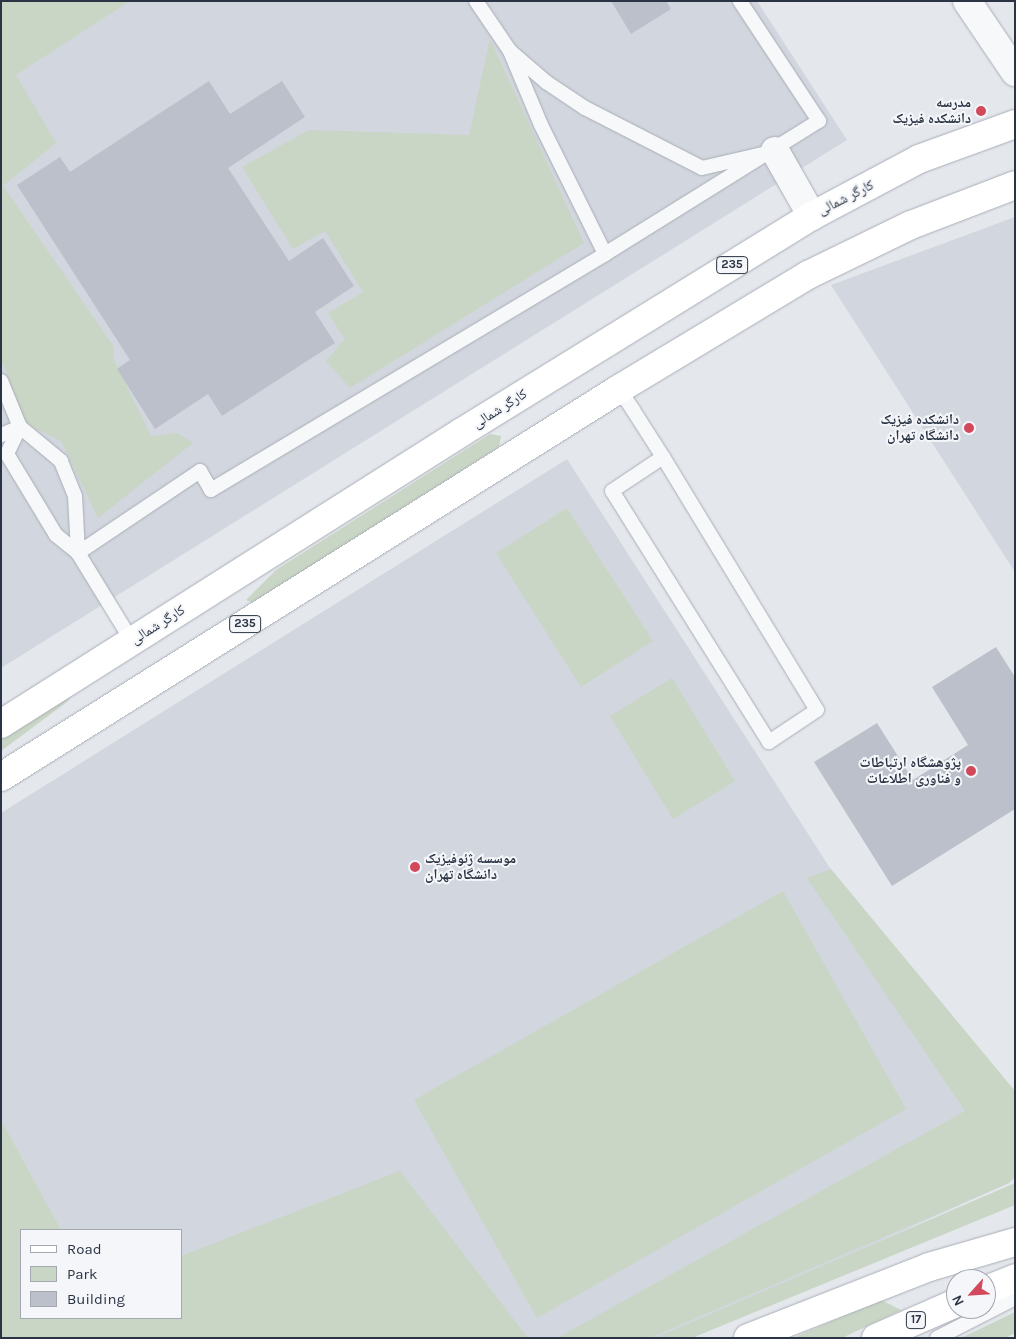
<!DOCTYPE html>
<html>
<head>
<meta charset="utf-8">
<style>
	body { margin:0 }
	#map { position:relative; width:1016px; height:1339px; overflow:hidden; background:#e4e7ec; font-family:Karla,"Noto Naskh Arabic",sans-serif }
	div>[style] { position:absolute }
	.built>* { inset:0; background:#d2d6de }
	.green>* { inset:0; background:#c9d6c5 }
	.building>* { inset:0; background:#bbc0ca }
	.roads { filter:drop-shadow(0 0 1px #a9aeb7) drop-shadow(0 0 1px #a9aeb7) }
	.service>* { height:14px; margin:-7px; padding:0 7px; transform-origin:7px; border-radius:7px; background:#f7f8fa }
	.minor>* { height:28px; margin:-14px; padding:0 14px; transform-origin:14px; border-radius:14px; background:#f7f8fa }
	.primary>* { height:28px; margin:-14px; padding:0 14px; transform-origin:14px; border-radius:14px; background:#fff }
	.trunk>* { height:28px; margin:-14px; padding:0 14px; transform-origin:14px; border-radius:14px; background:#fff }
	.dots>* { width:14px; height:14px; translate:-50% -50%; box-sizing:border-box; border:2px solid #f4f6f9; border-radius:50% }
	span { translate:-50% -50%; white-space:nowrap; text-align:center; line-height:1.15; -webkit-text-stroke:4px #f4f6f9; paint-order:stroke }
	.shield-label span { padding:1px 4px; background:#f4f6f9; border:1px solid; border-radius:4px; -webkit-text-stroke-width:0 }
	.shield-label { font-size:12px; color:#2b3445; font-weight:700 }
	.poi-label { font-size:14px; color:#2b3445; font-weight:700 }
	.right { translate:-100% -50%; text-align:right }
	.left { translate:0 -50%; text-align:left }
	.street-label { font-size:14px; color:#2b3445 }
	.frame { position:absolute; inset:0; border:2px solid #2b3445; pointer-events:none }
	.legend { position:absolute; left:20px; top:1229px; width:162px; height:90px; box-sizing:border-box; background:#f4f6f9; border:1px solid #a4a8b1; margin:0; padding:6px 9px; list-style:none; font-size:15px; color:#2b3445 }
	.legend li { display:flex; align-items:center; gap:10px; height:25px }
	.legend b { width:25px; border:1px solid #a4a8b1 }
	.north { position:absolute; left:946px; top:1269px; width:50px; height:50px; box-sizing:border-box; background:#f4f6f9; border:1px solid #a4a8b1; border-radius:50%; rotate:244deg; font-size:14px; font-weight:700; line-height:20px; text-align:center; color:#2b3445 }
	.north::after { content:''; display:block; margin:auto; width:18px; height:22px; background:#d1495b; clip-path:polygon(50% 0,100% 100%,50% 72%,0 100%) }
</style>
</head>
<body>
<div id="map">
	<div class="built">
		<div style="clip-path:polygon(1px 1px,757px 1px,847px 140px,1px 668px)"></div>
		<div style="clip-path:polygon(1015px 217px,1015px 572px,831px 285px)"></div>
		<div style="clip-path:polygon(evenodd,567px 459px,864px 921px,1015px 1177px,1009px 1183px,664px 1338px,1px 1338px,1px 813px,567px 459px,21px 1230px,181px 1230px,181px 1318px,21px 1318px,21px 1230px)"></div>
	</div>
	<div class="green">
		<div style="clip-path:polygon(1px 1px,130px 1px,16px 75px,56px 143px,3px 186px,114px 347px,114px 360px,151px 436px,177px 433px,193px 443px,98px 518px,61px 441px,26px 424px,1px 359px)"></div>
		<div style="clip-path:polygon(490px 39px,584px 243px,350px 388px,326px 361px,345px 339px,328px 313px,363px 292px,325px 231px,293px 249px,242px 167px,309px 130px,469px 135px)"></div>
		<div style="clip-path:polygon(490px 434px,501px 436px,499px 447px,253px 603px,246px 600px,276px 570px)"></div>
		<div style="clip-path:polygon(567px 508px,653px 641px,581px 687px,496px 553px)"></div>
		<div style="clip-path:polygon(672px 678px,735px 781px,673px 819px,610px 716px)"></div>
		<div style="clip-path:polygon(77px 689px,67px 702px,1px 751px,1px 732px)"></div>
		<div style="clip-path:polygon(831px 869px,1015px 1091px,1015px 1177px,1009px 1183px,650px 1338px,557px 1338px,965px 1111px,807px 878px)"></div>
		<div style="clip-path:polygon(783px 891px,906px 1109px,537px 1318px,414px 1100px)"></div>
		<div style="clip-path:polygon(1px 1120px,61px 1230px,21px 1230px,21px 1318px,181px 1318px,181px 1256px,400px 1171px,528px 1338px,1px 1338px)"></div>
		<div style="clip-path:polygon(1015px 1183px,1015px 1205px,692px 1338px,655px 1338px)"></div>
		<div style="clip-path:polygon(881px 1300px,901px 1310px,842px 1338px,793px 1338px)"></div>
		<div style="clip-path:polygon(1015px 1312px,1015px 1333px,1005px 1338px,961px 1338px)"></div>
	</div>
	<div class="building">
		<div style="clip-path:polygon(611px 1px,666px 1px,671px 9px,631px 34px)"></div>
		<div style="clip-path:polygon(209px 81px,230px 114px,282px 81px,305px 117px,228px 168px,289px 261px,323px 238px,354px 286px,315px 312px,335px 343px,222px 416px,208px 394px,155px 429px,117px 369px,130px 360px,17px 185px,60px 157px,70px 172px)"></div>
		<div style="clip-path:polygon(996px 647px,1015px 677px,1015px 809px,892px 886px,814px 762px,877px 723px,913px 780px,968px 745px,932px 687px)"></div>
	</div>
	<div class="roads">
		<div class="service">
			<div style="left:476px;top:1px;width:60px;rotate:55.8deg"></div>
			<div style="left:510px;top:51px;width:80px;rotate:67.3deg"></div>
			<div style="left:541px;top:125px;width:144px;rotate:63.6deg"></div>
			<div style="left:510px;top:51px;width:48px;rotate:40.7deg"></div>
			<div style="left:546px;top:82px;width:47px;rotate:33.7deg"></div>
			<div style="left:585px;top:108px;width:131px;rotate:27.1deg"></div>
			<div style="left:702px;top:168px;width:62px;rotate:-13.1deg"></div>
			<div style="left:1px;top:381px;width:50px;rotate:67.6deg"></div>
			<div style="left:20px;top:427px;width:21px;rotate:157deg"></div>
			<div style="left:619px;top:389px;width:25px;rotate:56deg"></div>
			<div style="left:633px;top:410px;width:56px;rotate:57.4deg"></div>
			<div style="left:663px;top:457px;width:296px;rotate:58.7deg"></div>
			<div style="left:817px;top:710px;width:58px;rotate:146.3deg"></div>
			<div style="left:769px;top:742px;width:296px;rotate:-122deg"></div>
			<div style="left:612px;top:491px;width:61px;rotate:-33.7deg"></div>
			<div style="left:78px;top:553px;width:147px;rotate:-33.9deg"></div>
			<div style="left:200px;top:471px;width:22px;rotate:60deg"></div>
			<div style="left:211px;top:490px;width:459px;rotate:-30.9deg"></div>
			<div style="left:605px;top:254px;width:252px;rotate:-31.9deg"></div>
			<div style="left:819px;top:121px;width:144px;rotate:-123.4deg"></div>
			<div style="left:78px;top:553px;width:57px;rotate:-93deg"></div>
			<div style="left:75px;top:496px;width:38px;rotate:-112deg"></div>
			<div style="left:61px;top:461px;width:53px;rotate:-140.3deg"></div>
			<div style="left:20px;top:427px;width:30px;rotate:116deg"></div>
			<div style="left:7px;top:454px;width:95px;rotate:58.8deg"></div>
			<div style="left:56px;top:535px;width:28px;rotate:39deg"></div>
			<div style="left:78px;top:553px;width:103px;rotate:58.5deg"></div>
			<div style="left:937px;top:1338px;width:88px;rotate:-27.1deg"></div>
		</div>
		<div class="minor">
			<div style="left:967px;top:1px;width:86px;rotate:55.9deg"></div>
			<div style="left:775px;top:151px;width:75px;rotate:60.4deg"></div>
		</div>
		<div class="primary">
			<div style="left:1px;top:724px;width:546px;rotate:-32.35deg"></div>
			<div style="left:462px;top:432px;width:411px;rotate:-31.7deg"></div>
			<div style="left:812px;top:216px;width:121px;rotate:-28deg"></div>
			<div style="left:919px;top:159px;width:102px;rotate:-20deg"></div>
			<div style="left:1px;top:777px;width:730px;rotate:-32.12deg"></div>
			<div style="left:619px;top:389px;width:221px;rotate:-31.1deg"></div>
			<div style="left:808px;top:275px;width:114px;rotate:-25.9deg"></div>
			<div style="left:911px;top:225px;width:111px;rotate:-21deg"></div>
		</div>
		<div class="trunk">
			<div style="left:986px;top:1290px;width:31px;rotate:-22deg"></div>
			<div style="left:748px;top:1338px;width:194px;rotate:-21.4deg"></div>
			<div style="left:929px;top:1267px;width:90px;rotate:-16.2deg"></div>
			<div style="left:876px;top:1338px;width:87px;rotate:-23.6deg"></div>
		</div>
	</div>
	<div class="dots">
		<div style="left:981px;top:111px;background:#d1495b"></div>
		<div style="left:969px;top:428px;background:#d1495b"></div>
		<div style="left:971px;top:771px;background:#d1495b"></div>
		<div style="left:415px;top:867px;background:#d1495b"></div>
	</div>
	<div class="shield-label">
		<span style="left:732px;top:265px">235</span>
		<span style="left:245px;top:624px">235</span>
		<span style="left:916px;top:1320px">17</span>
	</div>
	<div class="poi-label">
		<span class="right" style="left:971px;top:111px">مدرسه<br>دانشکده فیزیک</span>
		<span class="right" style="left:959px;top:428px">دانشکده فیزیک<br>دانشگاه تهران</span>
		<span class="right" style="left:961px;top:771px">پژوهشگاه ارتباطات<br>و فناوری اطلاعات</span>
		<span class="left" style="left:425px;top:867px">موسسه ژئوفیزیک<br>دانشگاه تهران</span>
	</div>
	<div class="street-label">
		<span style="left:846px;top:198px;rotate:-27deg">کارگر شمالی</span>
		<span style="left:500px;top:409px;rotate:-32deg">کارگر شمالی</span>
		<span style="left:158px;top:625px;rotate:-32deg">کارگر شمالی</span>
	</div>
	<div class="frame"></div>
	<ul class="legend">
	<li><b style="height:6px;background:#fff"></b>Road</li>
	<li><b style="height:14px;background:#c9d6c5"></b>Park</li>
	<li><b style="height:14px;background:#bbc0ca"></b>Building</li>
	</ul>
	<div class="north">N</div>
</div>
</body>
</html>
